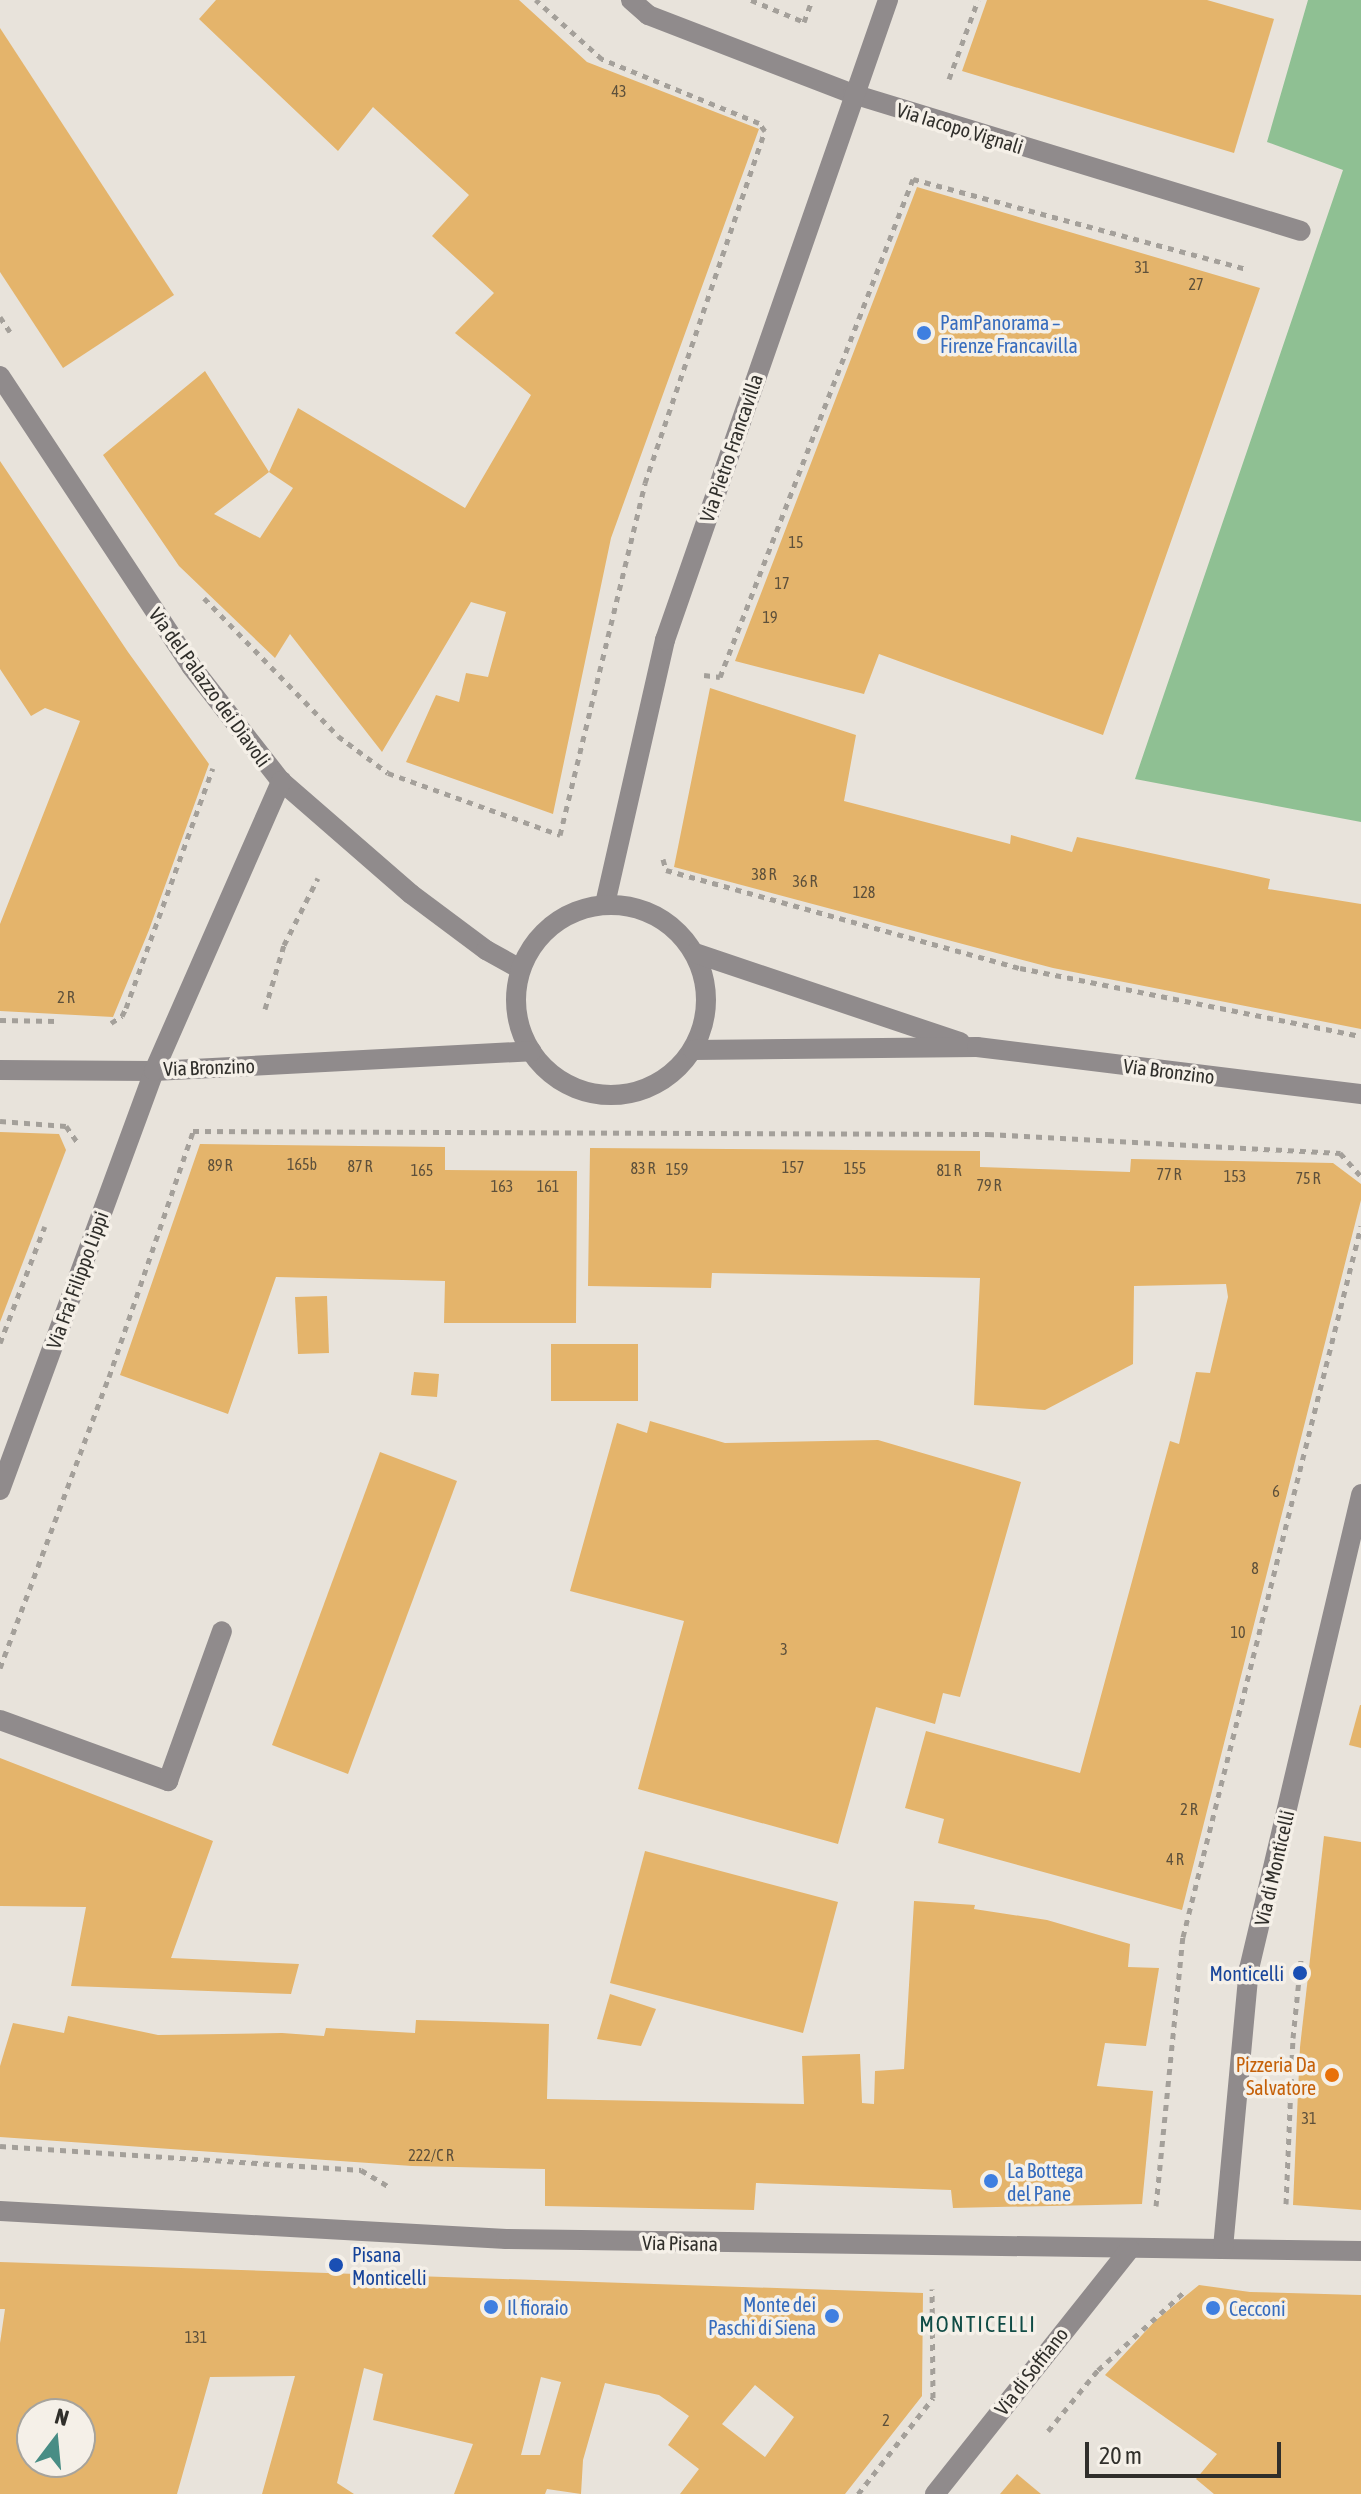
<!DOCTYPE html>
<html>
<head>
<meta charset="utf-8">
<style>
	body { margin:0 }
	#map { position:relative; width:1361px; height:2494px; overflow:hidden; background:#e8e3db; font-family:"Asap Condensed",sans-serif }
	div>[style] { position:absolute }
	.green>* { inset:0; background:#8fc093 }
	.building>* { inset:0; background:#e4b46b }
	.path>* { height:5px; margin-top:-2.5px; transform-origin:0; background:repeating-linear-gradient(90deg,#a4a09a 0 6px,transparent 0 12px) }
	.minor>* { height:20px; margin:-10px; padding:0 10px; transform-origin:10px; border-radius:10px; background:#908b8c }
	.minor>.ring { margin:-10px; padding:0; box-sizing:content-box; background:none; border:20px solid #908b8c; border-radius:50% }
	.dots>* { width:22px; height:22px; translate:-50% -50%; box-sizing:border-box; border:4px solid #f5f0e8; border-radius:50% }
	span { translate:-50% -50%; white-space:nowrap; text-align:center; line-height:1.15; -webkit-text-stroke:7px #f5f0e8; paint-order:stroke }
	.number-label { font-size:16px; color:#5d503b }
	.number-label span { -webkit-text-stroke-width:0 }
	.street-label { font-size:20px; color:#302f2b }
	.shop-label { font-size:20px; color:#366cbe }
	.left { translate:0 -50%; text-align:left }
	.right { translate:-100% -50%; text-align:right }
	.transit-label { font-size:20px; color:#164399 }
	.food-label { font-size:20px; color:#c56008 }
	.neighbourhood-label { font-size:22px; color:#104c46; letter-spacing:2px }
	.north { position:absolute; left:16px; top:2398px; width:80px; height:80px; box-sizing:border-box; background:#f5f0e8; border:2px solid #a6a39c; border-radius:50%; rotate:16deg; font-size:22px; font-weight:700; line-height:32px; text-align:center; color:#302f2b }
	.north::after { content:''; display:block; margin:auto; width:28px; height:36px; background:#488d85; clip-path:polygon(50% 0,100% 100%,50% 72%,0 100%) }
	.scale { position:absolute; left:1085px; top:2442px; width:196px; height:36px; box-sizing:border-box; border:4px solid #302f2b; border-top:0; padding-left:10px; font-size:24px; line-height:28px; white-space:nowrap; color:#302f2b; -webkit-text-stroke:6px #f5f0e8; paint-order:stroke }
</style>
</head>
<body>
<div id="map">
	<div class="green">
		<div style="clip-path:polygon(1308px 0,1361px 0,1361px 822px,1135px 779px,1343px 170px,1267px 142px)"></div>
	</div>
	<div class="building">
		<div style="clip-path:polygon(evenodd,216px 0,519px 0,587px 62px,759px 129px,611px 538px,553px 814px,406px 762px,436px 695px,459px 702px,466px 673px,488px 677px,506px 612px,471px 602px,382px 752px,290px 634px,275px 658px,179px 566px,103px 455px,205px 371px,269px 472px,298px 408px,465px 508px,531px 395px,455px 333px,494px 293px,432px 236px,469px 195px,373px 107px,338px 151px,199px 19px,216px 0,269px 472px,293px 488px,260px 538px,214px 514px,269px 472px)"></div>
		<div style="clip-path:polygon(987px 0,1207px 0,1274px 19px,1234px 153px,962px 71px)"></div>
		<div style="clip-path:polygon(0 28px,174px 295px,63px 368px,0 272px)"></div>
		<div style="clip-path:polygon(917px 187px,1260px 288px,1103px 735px,879px 654px,864px 694px,735px 661px)"></div>
		<div style="clip-path:polygon(0 461px,128px 652px,209px 764px,149px 930px,113px 1017px,0 1011px,0 924px,80px 721px,45px 708px,31px 716px,0 669px)"></div>
		<div style="clip-path:polygon(710px 688px,856px 735px,844px 801px,1010px 844px,1011px 835px,1072px 852px,1077px 837px,1270px 879px,1268px 889px,1361px 904px,1361px 1029px,1053px 968px,674px 867px)"></div>
		<div style="clip-path:polygon(0 1132px,59px 1134px,66px 1150px,0 1322px)"></div>
		<div style="clip-path:polygon(200px 1144px,445px 1147px,445px 1170px,577px 1171px,576px 1323px,444px 1323px,445px 1281px,276px 1277px,228px 1414px,120px 1375px)"></div>
		<div style="clip-path:polygon(590px 1148px,980px 1151px,980px 1167px,1130px 1172px,1131px 1159px,1333px 1163px,1361px 1184px,1361px 1200px,1182px 1910px,938px 1843px,944px 1819px,905px 1808px,926px 1731px,1080px 1773px,1170px 1441px,1179px 1444px,1196px 1372px,1210px 1373px,1228px 1297px,1226px 1284px,1134px 1286px,1133px 1364px,1045px 1410px,974px 1405px,980px 1278px,712px 1273px,711px 1288px,588px 1286px)"></div>
		<div style="clip-path:polygon(327px 1296px,329px 1353px,298px 1354px,295px 1297px)"></div>
		<div style="clip-path:polygon(551px 1344px,638px 1344px,638px 1401px,551px 1401px)"></div>
		<div style="clip-path:polygon(414px 1372px,439px 1374px,437px 1397px,411px 1395px)"></div>
		<div style="clip-path:polygon(650px 1421px,725px 1443px,878px 1440px,1021px 1482px,960px 1697px,943px 1693px,935px 1724px,876px 1707px,838px 1844px,638px 1789px,684px 1621px,570px 1591px,617px 1423px,647px 1433px)"></div>
		<div style="clip-path:polygon(380px 1452px,457px 1481px,348px 1774px,272px 1745px)"></div>
		<div style="clip-path:polygon(1360px 1705px,1361px 1705px,1361px 1748px,1349px 1745px)"></div>
		<div style="clip-path:polygon(0 1758px,213px 1841px,171px 1958px,299px 1964px,291px 1994px,71px 1986px,86px 1907px,0 1906px)"></div>
		<div style="clip-path:polygon(1324px 1836px,1361px 1842px,1361px 2210px,1293px 2205px,1300px 2047px)"></div>
		<div style="clip-path:polygon(645px 1851px,838px 1902px,803px 2033px,610px 1983px)"></div>
		<div style="clip-path:polygon(914px 1901px,975px 1905px,974px 1909px,1047px 1920px,1130px 1944px,1128px 1967px,1159px 1968px,1146px 2046px,1105px 2043px,1097px 2086px,1153px 2091px,1142px 2204px,953px 2208px,951px 2190px,756px 2183px,754px 2210px,545px 2206px,545px 2169px,412px 2166px,0 2137px,0 2066px,13px 2023px,64px 2033px,68px 2016px,158px 2035px,282px 2033px,324px 2036px,326px 2028px,415px 2033px,416px 2020px,549px 2024px,547px 2099px,804px 2104px,802px 2056px,860px 2054px,862px 2103px,874px 2104px,875px 2071px,904px 2069px)"></div>
		<div style="clip-path:polygon(610px 1994px,656px 2009px,641px 2046px,597px 2039px)"></div>
		<div style="clip-path:polygon(evenodd,0 2262px,923px 2293px,922px 2396px,845px 2494px,680px 2494px,699px 2469px,668px 2445px,689px 2416px,659px 2395px,605px 2383px,583px 2460px,581px 2494px,547px 2489px,545px 2494px,454px 2494px,473px 2444px,373px 2420px,383px 2374px,364px 2368px,337px 2483px,354px 2494px,262px 2494px,295px 2376px,210px 2377px,177px 2494px,0 2494px,0 2343px,5px 2309px,0 2309px,0 2262px,541px 2377px,561px 2382px,540px 2455px,521px 2455px,541px 2377px,0 2262px,755px 2385px,794px 2417px,765px 2457px,722px 2424px,755px 2385px,0 2262px,32px 2414px,80px 2414px,80px 2462px,32px 2462px,32px 2414px)"></div>
		<div style="clip-path:polygon(1199px 2285px,1250px 2292px,1361px 2295px,1361px 2494px,1214px 2494px,1196px 2479px,1217px 2454px,1105px 2375px,1155px 2321px)"></div>
		<div style="clip-path:polygon(1017px 2474px,1041px 2494px,1000px 2494px)"></div>
	</div>
	<div class="path">
		<div style="left:751px;top:0;width:57px;rotate:22.5deg"></div>
		<div style="left:804px;top:22px;width:23px;rotate:-70deg"></div>
		<div style="left:949px;top:79px;width:84px;rotate:-69.8deg"></div>
		<div style="left:0;top:317px;width:18px;rotate:56deg"></div>
		<div style="left:204px;top:598px;width:192px;rotate:45.8deg"></div>
		<div style="left:338px;top:736px;width:62px;rotate:36.5deg"></div>
		<div style="left:388px;top:773px;width:183px;rotate:19.8deg"></div>
		<div style="left:560px;top:835px;width:362px;rotate:-76.4deg"></div>
		<div style="left:645px;top:483px;width:372px;rotate:-71.2deg"></div>
		<div style="left:765px;top:131px;width:10px;rotate:-127deg"></div>
		<div style="left:759px;top:123px;width:170px;rotate:-157.8deg"></div>
		<div style="left:602px;top:59px;width:89px;rotate:-138.2deg"></div>
		<div style="left:704px;top:675px;width:16px;rotate:7deg"></div>
		<div style="left:720px;top:677px;width:534px;rotate:-68.82deg"></div>
		<div style="left:913px;top:179px;width:345px;rotate:15.1deg"></div>
		<div style="left:663px;top:859px;width:11px;rotate:75deg"></div>
		<div style="left:666px;top:870px;width:367px;rotate:15.5deg"></div>
		<div style="left:1020px;top:968px;width:348px;rotate:11.3deg"></div>
		<div style="left:265px;top:1009px;width:67px;rotate:-73.5deg"></div>
		<div style="left:284px;top:945px;width:75px;rotate:-63.1deg"></div>
		<div style="left:0;top:1020px;width:57px;rotate:1deg"></div>
		<div style="left:111px;top:1023px;width:13px;rotate:-32deg"></div>
		<div style="left:122px;top:1016px;width:9px;rotate:-63deg"></div>
		<div style="left:126px;top:1008px;width:255px;rotate:-70.1deg"></div>
		<div style="left:0;top:1121px;width:66px;rotate:4.3deg"></div>
		<div style="left:66px;top:1126px;width:19px;rotate:55deg"></div>
		<div style="left:0;top:1343px;width:125px;rotate:-69deg"></div>
		<div style="left:0;top:1668px;width:311px;rotate:-69.5deg"></div>
		<div style="left:109px;top:1377px;width:260px;rotate:-71.1deg"></div>
		<div style="left:193px;top:1131px;width:795px;rotate:0.22deg"></div>
		<div style="left:988px;top:1134px;width:353px;rotate:3.1deg"></div>
		<div style="left:1340px;top:1153px;width:31px;rotate:48deg"></div>
		<div style="left:0;top:2146px;width:362px;rotate:3.8deg"></div>
		<div style="left:361px;top:2170px;width:31px;rotate:31deg"></div>
		<div style="left:1286px;top:2204px;width:166px;rotate:-87.6deg"></div>
		<div style="left:1293px;top:2038px;width:79px;rotate:-84.2deg"></div>
		<div style="left:1156px;top:2206px;width:270px;rotate:-84.3deg"></div>
		<div style="left:1183px;top:1937px;width:733px;rotate:-75.94deg"></div>
		<div style="left:1048px;top:2431px;width:79px;rotate:-50.7deg"></div>
		<div style="left:1098px;top:2370px;width:115px;rotate:-42.2deg"></div>
		<div style="left:858px;top:2494px;width:122px;rotate:-52deg"></div>
		<div style="left:933px;top:2398px;width:109px;rotate:-90.5deg"></div>
	</div>
	<div class="minor">
		<div style="left:631px;top:0;width:23px;rotate:41deg"></div>
		<div style="left:648px;top:15px;width:220px;rotate:21.1deg"></div>
		<div style="left:853px;top:94px;width:468px;rotate:17deg"></div>
		<div style="left:0;top:376px;width:347px;rotate:56.6deg"></div>
		<div style="left:191px;top:666px;width:146px;rotate:52deg"></div>
		<div style="left:281px;top:781px;width:172px;rotate:41deg"></div>
		<div style="left:411px;top:894px;width:94px;rotate:36.7deg"></div>
		<div style="left:486px;top:950px;width:39px;rotate:29deg"></div>
		<div style="left:605px;top:904px;width:271px;rotate:-77.2deg"></div>
		<div style="left:665px;top:640px;width:678px;rotate:-70.79deg"></div>
		<div class="ring" style="left:516px;top:905px;width:170px;height:170px"></div>
		<div style="left:695px;top:953px;width:280px;rotate:18.6deg"></div>
		<div style="left:693px;top:1050px;width:284px;rotate:-0.6deg"></div>
		<div style="left:977px;top:1047px;width:387px;rotate:7deg"></div>
		<div style="left:0;top:1070px;width:154px;rotate:0.4deg"></div>
		<div style="left:154px;top:1071px;width:378px;rotate:-3deg"></div>
		<div style="left:0;top:1490px;width:446px;rotate:-69.8deg"></div>
		<div style="left:154px;top:1071px;width:317px;rotate:-66.3deg"></div>
		<div style="left:0;top:1720px;width:179px;rotate:20deg"></div>
		<div style="left:168px;top:1781px;width:159px;rotate:-70.2deg"></div>
		<div style="left:0;top:2211px;width:507px;rotate:3.17deg"></div>
		<div style="left:506px;top:2239px;width:855px;rotate:0.8deg"></div>
		<div style="left:1223px;top:2248px;width:280px;rotate:-84.7deg"></div>
		<div style="left:1249px;top:1969px;width:488px;rotate:-76.7deg"></div>
		<div style="left:935px;top:2494px;width:313px;rotate:-51.5deg"></div>
	</div>
	<div class="dots">
		<div style="left:924px;top:333px;background:#3f7fe0"></div>
		<div style="left:1300px;top:1973px;background:#1a4fb4"></div>
		<div style="left:1332px;top:2075px;background:#e8710a"></div>
		<div style="left:991px;top:2181px;background:#3f7fe0"></div>
		<div style="left:336px;top:2265px;background:#1a4fb4"></div>
		<div style="left:491px;top:2307px;background:#3f7fe0"></div>
		<div style="left:1213px;top:2308px;background:#3f7fe0"></div>
		<div style="left:832px;top:2316px;background:#3f7fe0"></div>
	</div>
	<div class="number-label">
		<span style="left:619px;top:91px">43</span>
		<span style="left:1142px;top:267px">31</span>
		<span style="left:1196px;top:284px">27</span>
		<span style="left:796px;top:542px">15</span>
		<span style="left:782px;top:583px">17</span>
		<span style="left:770px;top:617px">19</span>
		<span style="left:764px;top:874px">38 R</span>
		<span style="left:805px;top:881px">36 R</span>
		<span style="left:864px;top:892px">128</span>
		<span style="left:66px;top:997px">2 R</span>
		<span style="left:302px;top:1164px">165b</span>
		<span style="left:220px;top:1165px">89 R</span>
		<span style="left:360px;top:1166px">87 R</span>
		<span style="left:793px;top:1167px">157</span>
		<span style="left:643px;top:1168px">83 R</span>
		<span style="left:855px;top:1168px">155</span>
		<span style="left:677px;top:1169px">159</span>
		<span style="left:422px;top:1170px">165</span>
		<span style="left:949px;top:1170px">81 R</span>
		<span style="left:1169px;top:1174px">77 R</span>
		<span style="left:1235px;top:1176px">153</span>
		<span style="left:1308px;top:1178px">75 R</span>
		<span style="left:989px;top:1185px">79 R</span>
		<span style="left:502px;top:1186px">163</span>
		<span style="left:548px;top:1186px">161</span>
		<span style="left:1276px;top:1491px">6</span>
		<span style="left:1255px;top:1568px">8</span>
		<span style="left:1238px;top:1632px">10</span>
		<span style="left:784px;top:1649px">3</span>
		<span style="left:1189px;top:1809px">2 R</span>
		<span style="left:1175px;top:1859px">4 R</span>
		<span style="left:1309px;top:2118px">31</span>
		<span style="left:431px;top:2155px">222/C R</span>
		<span style="left:196px;top:2337px">131</span>
		<span style="left:886px;top:2420px">2</span>
	</div>
	<div class="street-label">
		<span style="left:960px;top:128px;rotate:17deg">Via Iacopo Vignali</span>
		<span style="left:731px;top:448px;rotate:-71deg">Via Pietro Francavilla</span>
		<span style="left:210px;top:687px;rotate:54deg">Via del Palazzo dei Diavoli</span>
		<span style="left:209px;top:1067px;rotate:-2deg">Via Bronzino</span>
		<span style="left:1169px;top:1071px;rotate:7deg">Via Bronzino</span>
		<span style="left:77px;top:1280px;rotate:-70deg">Via Fra' Filippo Lippi</span>
		<span style="left:1274px;top:1868px;rotate:-77deg">Via di Monticelli</span>
		<span style="left:680px;top:2243px;rotate:1deg">Via Pisana</span>
		<span style="left:1031px;top:2371px;rotate:-52deg">Via di Soffiano</span>
	</div>
	<div class="shop-label">
		<span class="left" style="left:940px;top:334px">PamPanorama –<br>Firenze Francavilla</span>
		<span class="left" style="left:1007px;top:2182px">La Bottega<br>del Pane</span>
		<span class="right" style="left:816px;top:2316px">Monte dei<br>Paschi di Siena</span>
		<span class="left" style="left:507px;top:2307px">Il fioraio</span>
		<span class="left" style="left:1229px;top:2308px">Cecconi</span>
	</div>
	<div class="transit-label">
		<span class="right" style="left:1284px;top:1973px">Monticelli</span>
		<span class="left" style="left:352px;top:2266px">Pisana<br>Monticelli</span>
	</div>
	<div class="food-label">
		<span class="right" style="left:1316px;top:2076px">Pizzeria Da<br>Salvatore</span>
	</div>
	<div class="neighbourhood-label">
		<span style="left:978px;top:2325px">MONTICELLI</span>
	</div>
	<div class="north">N</div>
	<div class="scale">20 m</div>
</div>
</body>
</html>
